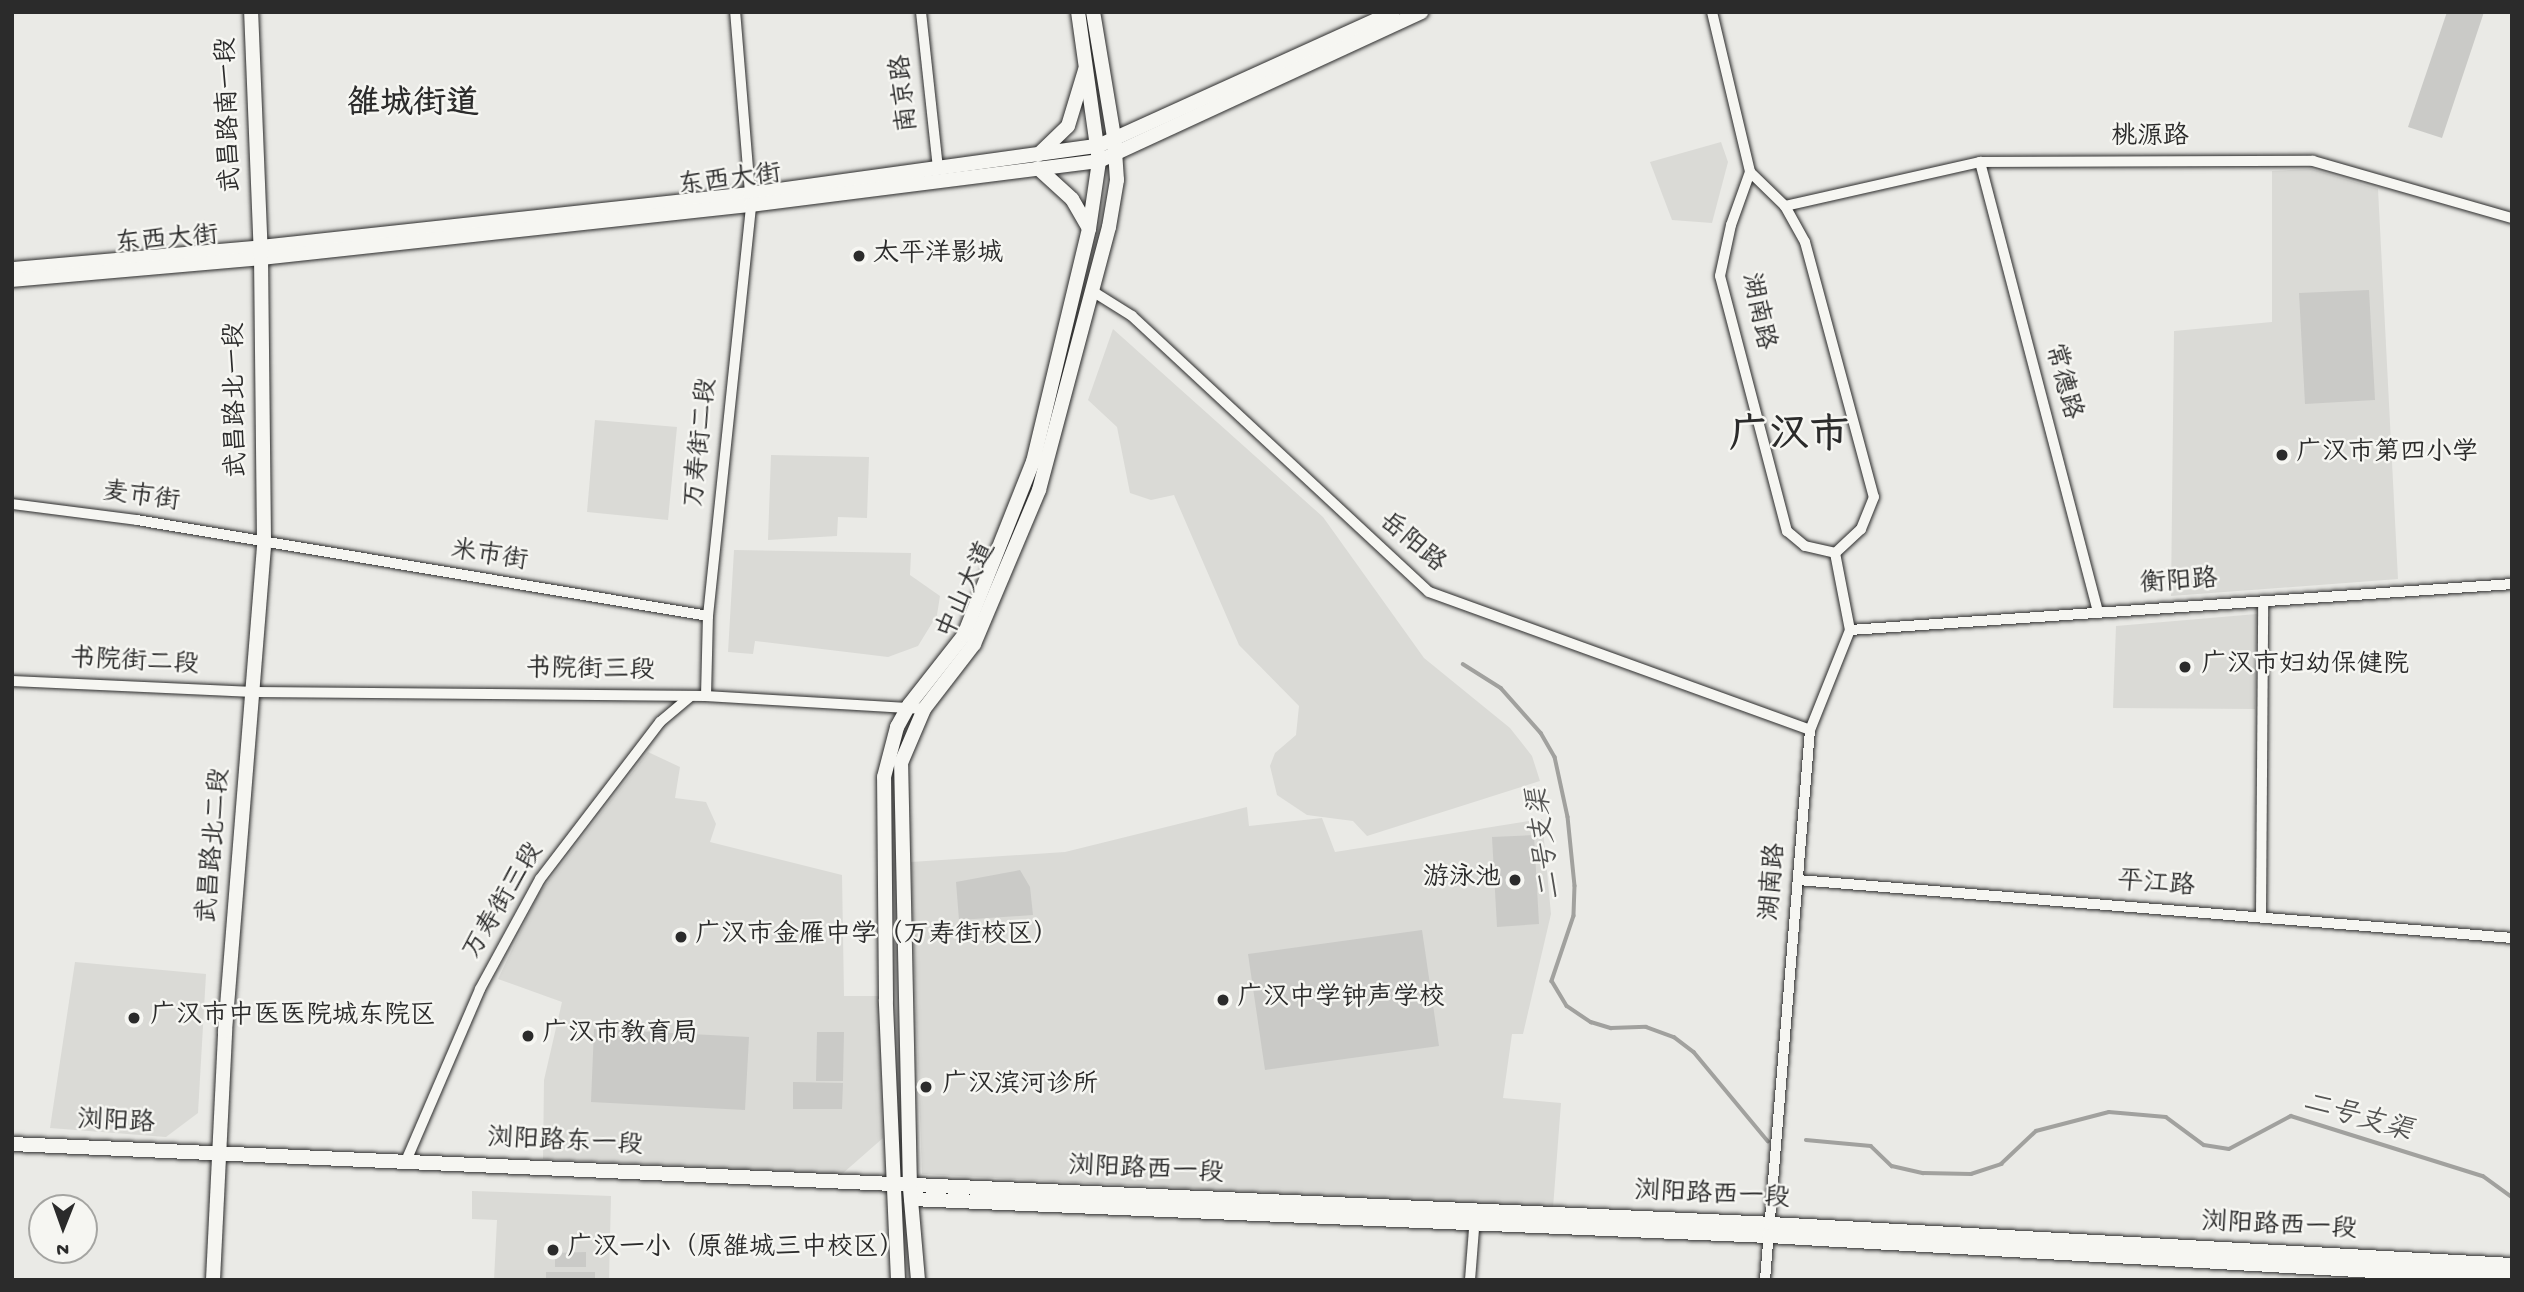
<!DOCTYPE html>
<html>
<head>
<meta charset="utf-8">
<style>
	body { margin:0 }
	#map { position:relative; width:2524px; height:1292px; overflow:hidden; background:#eaeae6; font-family:"Gochi Hand","LXGW WenKai TC",sans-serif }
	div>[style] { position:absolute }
	.built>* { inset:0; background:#dadad6 }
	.green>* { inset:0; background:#cacac7 }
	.stream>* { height:3.5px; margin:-1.75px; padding:0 1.75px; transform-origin:1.75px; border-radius:1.75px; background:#a1a19e }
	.roads { filter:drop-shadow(0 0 2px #2b2b2b) drop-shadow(0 0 2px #2b2b2b) }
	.street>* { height:10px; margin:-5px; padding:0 5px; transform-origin:5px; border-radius:5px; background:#f6f6f2 }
	.secondary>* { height:14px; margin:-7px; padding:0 7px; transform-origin:7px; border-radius:7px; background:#f6f6f2 }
	.dots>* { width:19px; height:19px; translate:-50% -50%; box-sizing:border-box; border:4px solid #f6f6f2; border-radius:50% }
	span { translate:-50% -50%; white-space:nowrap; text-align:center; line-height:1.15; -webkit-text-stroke:5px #f6f6f2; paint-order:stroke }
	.street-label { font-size:26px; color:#2b2b2b }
	.poi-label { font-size:26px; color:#2b2b2b }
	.left { translate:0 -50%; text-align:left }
	.right { translate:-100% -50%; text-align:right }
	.water-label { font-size:28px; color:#545453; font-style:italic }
	.district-label { font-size:33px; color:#2b2b2b; font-weight:700 }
	.town-label { font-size:40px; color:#2b2b2b; font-weight:700 }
	.frame { position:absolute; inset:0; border:14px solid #2b2b2b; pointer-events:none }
	.north { position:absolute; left:28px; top:1194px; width:70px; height:70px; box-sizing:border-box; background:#f6f6f2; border:2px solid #a5a5a2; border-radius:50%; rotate:181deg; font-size:19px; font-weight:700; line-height:28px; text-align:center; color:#2b2b2b }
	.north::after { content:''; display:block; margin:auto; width:24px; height:32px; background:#2b2b2b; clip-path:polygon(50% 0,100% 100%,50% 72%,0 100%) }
</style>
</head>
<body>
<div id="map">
	<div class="built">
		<div style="clip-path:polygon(1721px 142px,1728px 162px,1712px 223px,1672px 220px,1650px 162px)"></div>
		<div style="clip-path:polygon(2311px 169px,2378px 189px,2398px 579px,2171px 596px,2174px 331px,2272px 322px,2272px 171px)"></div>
		<div style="clip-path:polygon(1113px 329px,1323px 517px,1424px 658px,1510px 728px,1532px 756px,1540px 781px,1367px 836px,1353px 821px,1307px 815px,1277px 795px,1270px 766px,1275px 753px,1296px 735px,1299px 706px,1239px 645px,1174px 495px,1151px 500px,1130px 493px,1117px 427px,1088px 400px)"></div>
		<div style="clip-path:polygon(595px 420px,677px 427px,668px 520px,587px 512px)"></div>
		<div style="clip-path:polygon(771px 455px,869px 457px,867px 518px,838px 517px,837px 536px,768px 540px)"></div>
		<div style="clip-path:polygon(734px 550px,911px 553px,910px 575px,940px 596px,937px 615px,918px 646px,888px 657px,755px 641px,753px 654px,728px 652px)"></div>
		<div style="clip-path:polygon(2257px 614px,2255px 709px,2113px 708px,2116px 626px)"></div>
		<div style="clip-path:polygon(648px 752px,680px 767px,675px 798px,706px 802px,716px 824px,710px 842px,842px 875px,844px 996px,879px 996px,883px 1138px,842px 1174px,543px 1159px,544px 1080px,562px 1002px,498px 979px,538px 895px)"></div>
		<div style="clip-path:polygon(1247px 807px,1249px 826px,1322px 818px,1335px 852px,1542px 819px,1551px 914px,1523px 1034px,1512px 1034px,1503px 1098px,1561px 1103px,1553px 1208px,922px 1174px,911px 862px,1065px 852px)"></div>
		<div style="clip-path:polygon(75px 962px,206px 974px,198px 1113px,166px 1137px,50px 1128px)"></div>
		<div style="clip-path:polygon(472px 1191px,611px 1196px,609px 1280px,494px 1280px,497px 1220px,472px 1219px)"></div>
	</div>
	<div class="green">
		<div style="clip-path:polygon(2447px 12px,2484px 12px,2442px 138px,2408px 127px)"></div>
		<div style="clip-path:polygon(2369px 290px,2375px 400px,2305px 404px,2299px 293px)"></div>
		<div style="clip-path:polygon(1534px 835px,1539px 924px,1497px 927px,1492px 837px)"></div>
		<div style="clip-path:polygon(1020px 870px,1030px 887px,1033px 915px,959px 920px,956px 882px)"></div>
		<div style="clip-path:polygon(1422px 930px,1439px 1046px,1265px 1070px,1248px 954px)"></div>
		<div style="clip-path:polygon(594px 1029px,749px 1037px,745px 1110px,591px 1102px)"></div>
		<div style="clip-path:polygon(817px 1032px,844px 1032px,843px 1081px,816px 1081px)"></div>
		<div style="clip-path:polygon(793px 1082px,843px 1083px,842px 1109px,793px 1109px)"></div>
		<div style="clip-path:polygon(586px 1252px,586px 1267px,555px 1267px,555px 1253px)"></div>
		<div style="clip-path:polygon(546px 1272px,595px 1272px,595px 1280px,546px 1280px)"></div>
	</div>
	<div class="stream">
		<div style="left:1463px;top:664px;width:45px;rotate:32.3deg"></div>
		<div style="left:1501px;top:688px;width:60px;rotate:48.4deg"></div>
		<div style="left:1541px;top:733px;width:28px;rotate:60deg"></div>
		<div style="left:1555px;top:757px;width:61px;rotate:77.8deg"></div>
		<div style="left:1568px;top:817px;width:69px;rotate:84.2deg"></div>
		<div style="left:1575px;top:886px;width:30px;rotate:92deg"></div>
		<div style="left:1574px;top:916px;width:69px;rotate:108.7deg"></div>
		<div style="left:1552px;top:981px;width:29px;rotate:59deg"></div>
		<div style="left:1567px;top:1006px;width:29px;rotate:34deg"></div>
		<div style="left:1591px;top:1022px;width:21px;rotate:17deg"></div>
		<div style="left:1611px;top:1028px;width:35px;rotate:-2deg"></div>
		<div style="left:1646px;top:1027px;width:30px;rotate:20deg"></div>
		<div style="left:1674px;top:1037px;width:25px;rotate:37deg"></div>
		<div style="left:1694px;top:1052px;width:116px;rotate:50.3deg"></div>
		<div style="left:1806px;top:1140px;width:65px;rotate:5.3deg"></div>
		<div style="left:1871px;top:1146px;width:29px;rotate:44deg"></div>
		<div style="left:1892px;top:1166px;width:32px;rotate:13deg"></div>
		<div style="left:1923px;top:1173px;width:48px;rotate:1.2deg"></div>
		<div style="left:1971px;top:1174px;width:32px;rotate:-18deg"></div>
		<div style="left:2001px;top:1164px;width:48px;rotate:-43.3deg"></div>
		<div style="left:2036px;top:1131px;width:75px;rotate:-14.6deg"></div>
		<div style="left:2109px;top:1112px;width:57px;rotate:5deg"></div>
		<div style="left:2166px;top:1117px;width:47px;rotate:36.4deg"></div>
		<div style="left:2204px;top:1145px;width:25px;rotate:9deg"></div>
		<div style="left:2229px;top:1149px;width:70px;rotate:-28deg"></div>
		<div style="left:2291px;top:1116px;width:201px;rotate:17.4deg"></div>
		<div style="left:2483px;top:1176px;width:36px;rotate:36deg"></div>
	</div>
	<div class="roads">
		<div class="street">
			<div style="left:921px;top:12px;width:157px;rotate:83.8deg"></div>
			<div style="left:1712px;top:12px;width:164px;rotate:76.6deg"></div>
			<div style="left:1750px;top:172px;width:56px;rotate:109.7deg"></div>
			<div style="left:1731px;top:225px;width:52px;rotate:102.2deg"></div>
			<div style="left:1720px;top:276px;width:264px;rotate:75.3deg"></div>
			<div style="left:1787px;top:531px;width:23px;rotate:40deg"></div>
			<div style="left:1805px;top:546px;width:31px;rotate:13deg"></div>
			<div style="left:1835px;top:553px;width:78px;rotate:79deg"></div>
			<div style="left:1850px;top:630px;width:108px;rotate:111.8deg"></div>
			<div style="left:1810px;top:730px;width:552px;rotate:94.68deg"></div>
			<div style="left:1980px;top:162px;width:466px;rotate:75.3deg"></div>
			<div style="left:1750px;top:172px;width:49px;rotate:44.2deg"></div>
			<div style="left:1785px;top:206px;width:41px;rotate:60.9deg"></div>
			<div style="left:1805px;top:242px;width:264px;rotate:74.9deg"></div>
			<div style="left:1874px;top:497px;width:35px;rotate:112deg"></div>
			<div style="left:1861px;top:529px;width:35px;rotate:137deg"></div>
			<div style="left:1785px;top:206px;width:200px;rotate:-12.7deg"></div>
			<div style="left:1980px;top:162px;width:333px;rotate:-0.2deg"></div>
			<div style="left:2313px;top:161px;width:207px;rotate:16deg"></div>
			<div style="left:1092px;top:291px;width:47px;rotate:32deg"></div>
			<div style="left:1132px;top:316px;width:405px;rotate:42.9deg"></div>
			<div style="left:1429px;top:592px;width:405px;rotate:19.9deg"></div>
			<div style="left:12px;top:504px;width:126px;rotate:7.3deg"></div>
			<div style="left:137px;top:520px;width:579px;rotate:9.54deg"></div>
			<div style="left:1850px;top:630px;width:664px;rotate:-3.97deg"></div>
			<div style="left:12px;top:681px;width:242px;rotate:2.6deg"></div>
			<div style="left:254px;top:692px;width:452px;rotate:0.5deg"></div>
			<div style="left:706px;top:696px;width:218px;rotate:3.4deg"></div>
			<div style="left:706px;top:696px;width:80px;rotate:-88.6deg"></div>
			<div style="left:708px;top:616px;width:413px;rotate:-84deg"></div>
			<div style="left:751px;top:205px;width:194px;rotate:-94.7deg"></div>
			<div style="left:1798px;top:880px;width:716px;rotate:4.64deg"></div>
			<div style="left:2261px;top:917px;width:316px;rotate:-89.6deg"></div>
			<div style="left:406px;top:1161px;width:187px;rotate:-66.7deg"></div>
			<div style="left:480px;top:989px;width:125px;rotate:-61.4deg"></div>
			<div style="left:540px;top:879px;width:198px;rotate:-52.6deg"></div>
			<div style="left:660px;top:722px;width:40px;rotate:-40deg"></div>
			<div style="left:1470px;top:1280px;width:64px;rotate:-85.5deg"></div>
		</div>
		<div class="secondary">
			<div style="left:1039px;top:154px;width:40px;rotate:-44deg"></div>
			<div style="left:1068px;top:126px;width:59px;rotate:-73.1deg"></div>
			<div style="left:1038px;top:168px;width:46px;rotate:42.4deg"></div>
			<div style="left:1072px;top:199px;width:34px;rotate:60deg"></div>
			<div style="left:12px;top:269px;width:250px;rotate:-5deg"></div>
			<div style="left:261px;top:247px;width:492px;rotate:-6.2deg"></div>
			<div style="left:750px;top:194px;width:351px;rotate:-7.9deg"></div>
			<div style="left:1098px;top:146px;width:324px;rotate:-24.4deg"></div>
			<div style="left:12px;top:280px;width:250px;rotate:-5deg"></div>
			<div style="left:261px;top:258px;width:493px;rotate:-6.2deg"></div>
			<div style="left:751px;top:205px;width:351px;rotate:-7.2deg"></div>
			<div style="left:1099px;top:161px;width:355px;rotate:-24.8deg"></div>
			<div style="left:12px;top:1144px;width:1761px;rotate:2.6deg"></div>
			<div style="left:1771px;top:1224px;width:742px;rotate:3.17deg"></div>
			<div style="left:911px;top:1199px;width:859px;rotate:2.47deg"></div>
			<div style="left:1769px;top:1236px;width:744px;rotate:3.31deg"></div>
			<div style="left:213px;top:1280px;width:249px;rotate:-87.2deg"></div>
			<div style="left:225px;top:1031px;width:492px;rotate:-85.4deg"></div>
			<div style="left:264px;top:541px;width:283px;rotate:-90.6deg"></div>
			<div style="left:261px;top:258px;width:246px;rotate:-92.3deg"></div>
			<div style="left:898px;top:1280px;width:280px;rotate:-92.5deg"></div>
			<div style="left:886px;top:1000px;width:223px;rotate:-90.5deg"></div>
			<div style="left:884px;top:777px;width:52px;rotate:-75.4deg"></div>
			<div style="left:897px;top:727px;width:25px;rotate:-61deg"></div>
			<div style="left:909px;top:705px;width:89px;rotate:-51.8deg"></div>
			<div style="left:964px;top:635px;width:186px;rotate:-68.3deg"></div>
			<div style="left:1033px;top:462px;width:240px;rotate:-76.5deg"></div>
			<div style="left:1089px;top:229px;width:69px;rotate:-81.6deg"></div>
			<div style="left:1099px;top:161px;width:150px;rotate:-98deg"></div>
			<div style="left:918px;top:1280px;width:92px;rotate:-95deg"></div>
			<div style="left:910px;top:1188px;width:425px;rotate:-91.2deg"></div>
			<div style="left:901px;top:763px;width:59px;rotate:-66.9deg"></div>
			<div style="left:924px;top:709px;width:82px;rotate:-52.4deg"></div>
			<div style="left:974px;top:644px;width:167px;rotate:-67.1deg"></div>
			<div style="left:1039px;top:490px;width:272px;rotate:-75.1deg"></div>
			<div style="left:1109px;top:227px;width:48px;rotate:-80.3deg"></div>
			<div style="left:1117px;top:180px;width:43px;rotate:-94deg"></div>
			<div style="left:1114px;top:137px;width:127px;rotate:-99.5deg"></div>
		</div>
	</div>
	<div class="dots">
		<div style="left:859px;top:256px;background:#2b2b2b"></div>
		<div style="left:2282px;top:455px;background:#2b2b2b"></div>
		<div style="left:2185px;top:667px;background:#2b2b2b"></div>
		<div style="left:1515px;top:880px;background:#2b2b2b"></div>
		<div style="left:681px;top:937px;background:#2b2b2b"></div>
		<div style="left:1223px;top:1000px;background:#2b2b2b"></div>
		<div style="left:134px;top:1018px;background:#2b2b2b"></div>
		<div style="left:528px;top:1036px;background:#2b2b2b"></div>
		<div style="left:926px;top:1087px;background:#2b2b2b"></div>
		<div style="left:553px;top:1250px;background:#2b2b2b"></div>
	</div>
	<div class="street-label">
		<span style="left:907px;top:93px;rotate:-96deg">南京路</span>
		<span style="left:231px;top:115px;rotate:-92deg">武昌路南一段</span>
		<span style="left:2150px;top:139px">桃源路</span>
		<span style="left:730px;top:182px;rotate:-7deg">东西大街</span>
		<span style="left:167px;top:242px;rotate:-5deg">东西大街</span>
		<span style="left:1756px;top:312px;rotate:78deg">湖南路</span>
		<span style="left:2061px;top:382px;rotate:75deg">常德路</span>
		<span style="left:238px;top:400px;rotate:-91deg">武昌路北一段</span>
		<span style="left:703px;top:443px;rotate:-84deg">万寿街二段</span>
		<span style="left:141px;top:499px;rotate:8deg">麦市街</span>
		<span style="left:1411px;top:544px;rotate:40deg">岳阳路</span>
		<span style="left:489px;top:558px;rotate:9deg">米市街</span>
		<span style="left:2179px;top:584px;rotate:-4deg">衡阳路</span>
		<span style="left:968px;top:591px;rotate:-65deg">中山大道</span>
		<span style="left:134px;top:664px;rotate:3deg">书院街二段</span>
		<span style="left:590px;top:672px;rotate:1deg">书院街三段</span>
		<span style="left:216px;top:846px;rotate:-85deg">武昌路北二段</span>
		<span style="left:1775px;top:882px;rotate:-85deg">湖南路</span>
		<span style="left:2156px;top:886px;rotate:5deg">平江路</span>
		<span style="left:505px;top:902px;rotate:-59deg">万寿街三段</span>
		<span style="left:116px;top:1124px;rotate:3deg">浏阳路</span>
		<span style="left:565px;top:1144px;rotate:3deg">浏阳路东一段</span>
		<span style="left:1146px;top:1172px;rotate:3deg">浏阳路西一段</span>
		<span style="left:1712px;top:1197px;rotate:3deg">浏阳路西一段</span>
		<span style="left:2279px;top:1228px;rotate:3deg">浏阳路西一段</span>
	</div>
	<div class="poi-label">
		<span class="left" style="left:873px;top:256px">太平洋影城</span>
		<span class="left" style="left:2296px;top:455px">广汉市第四小学</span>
		<span class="left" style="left:2201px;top:667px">广汉市妇幼保健院</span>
		<span class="right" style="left:1501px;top:880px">游泳池</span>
		<span class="left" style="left:695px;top:937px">广汉市金雁中学（万寿街校区）</span>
		<span class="left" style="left:1237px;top:1000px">广汉中学钟声学校</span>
		<span class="left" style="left:150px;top:1018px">广汉市中医医院城东院区</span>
		<span class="left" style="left:542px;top:1036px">广汉市教育局</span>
		<span class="left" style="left:942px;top:1087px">广汉滨河诊所</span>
		<span class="left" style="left:567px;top:1250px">广汉一小（原雒城三中校区）</span>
	</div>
	<div class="water-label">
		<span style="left:1547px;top:844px;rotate:-97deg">二号支渠</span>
		<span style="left:2357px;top:1119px;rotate:16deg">二号支渠</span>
	</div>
	<div class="district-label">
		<span style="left:413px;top:107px">雒城街道</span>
	</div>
	<div class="town-label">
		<span style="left:1789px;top:439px">广汉市</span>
	</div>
	<div class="frame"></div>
	<div class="north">N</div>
</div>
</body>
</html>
